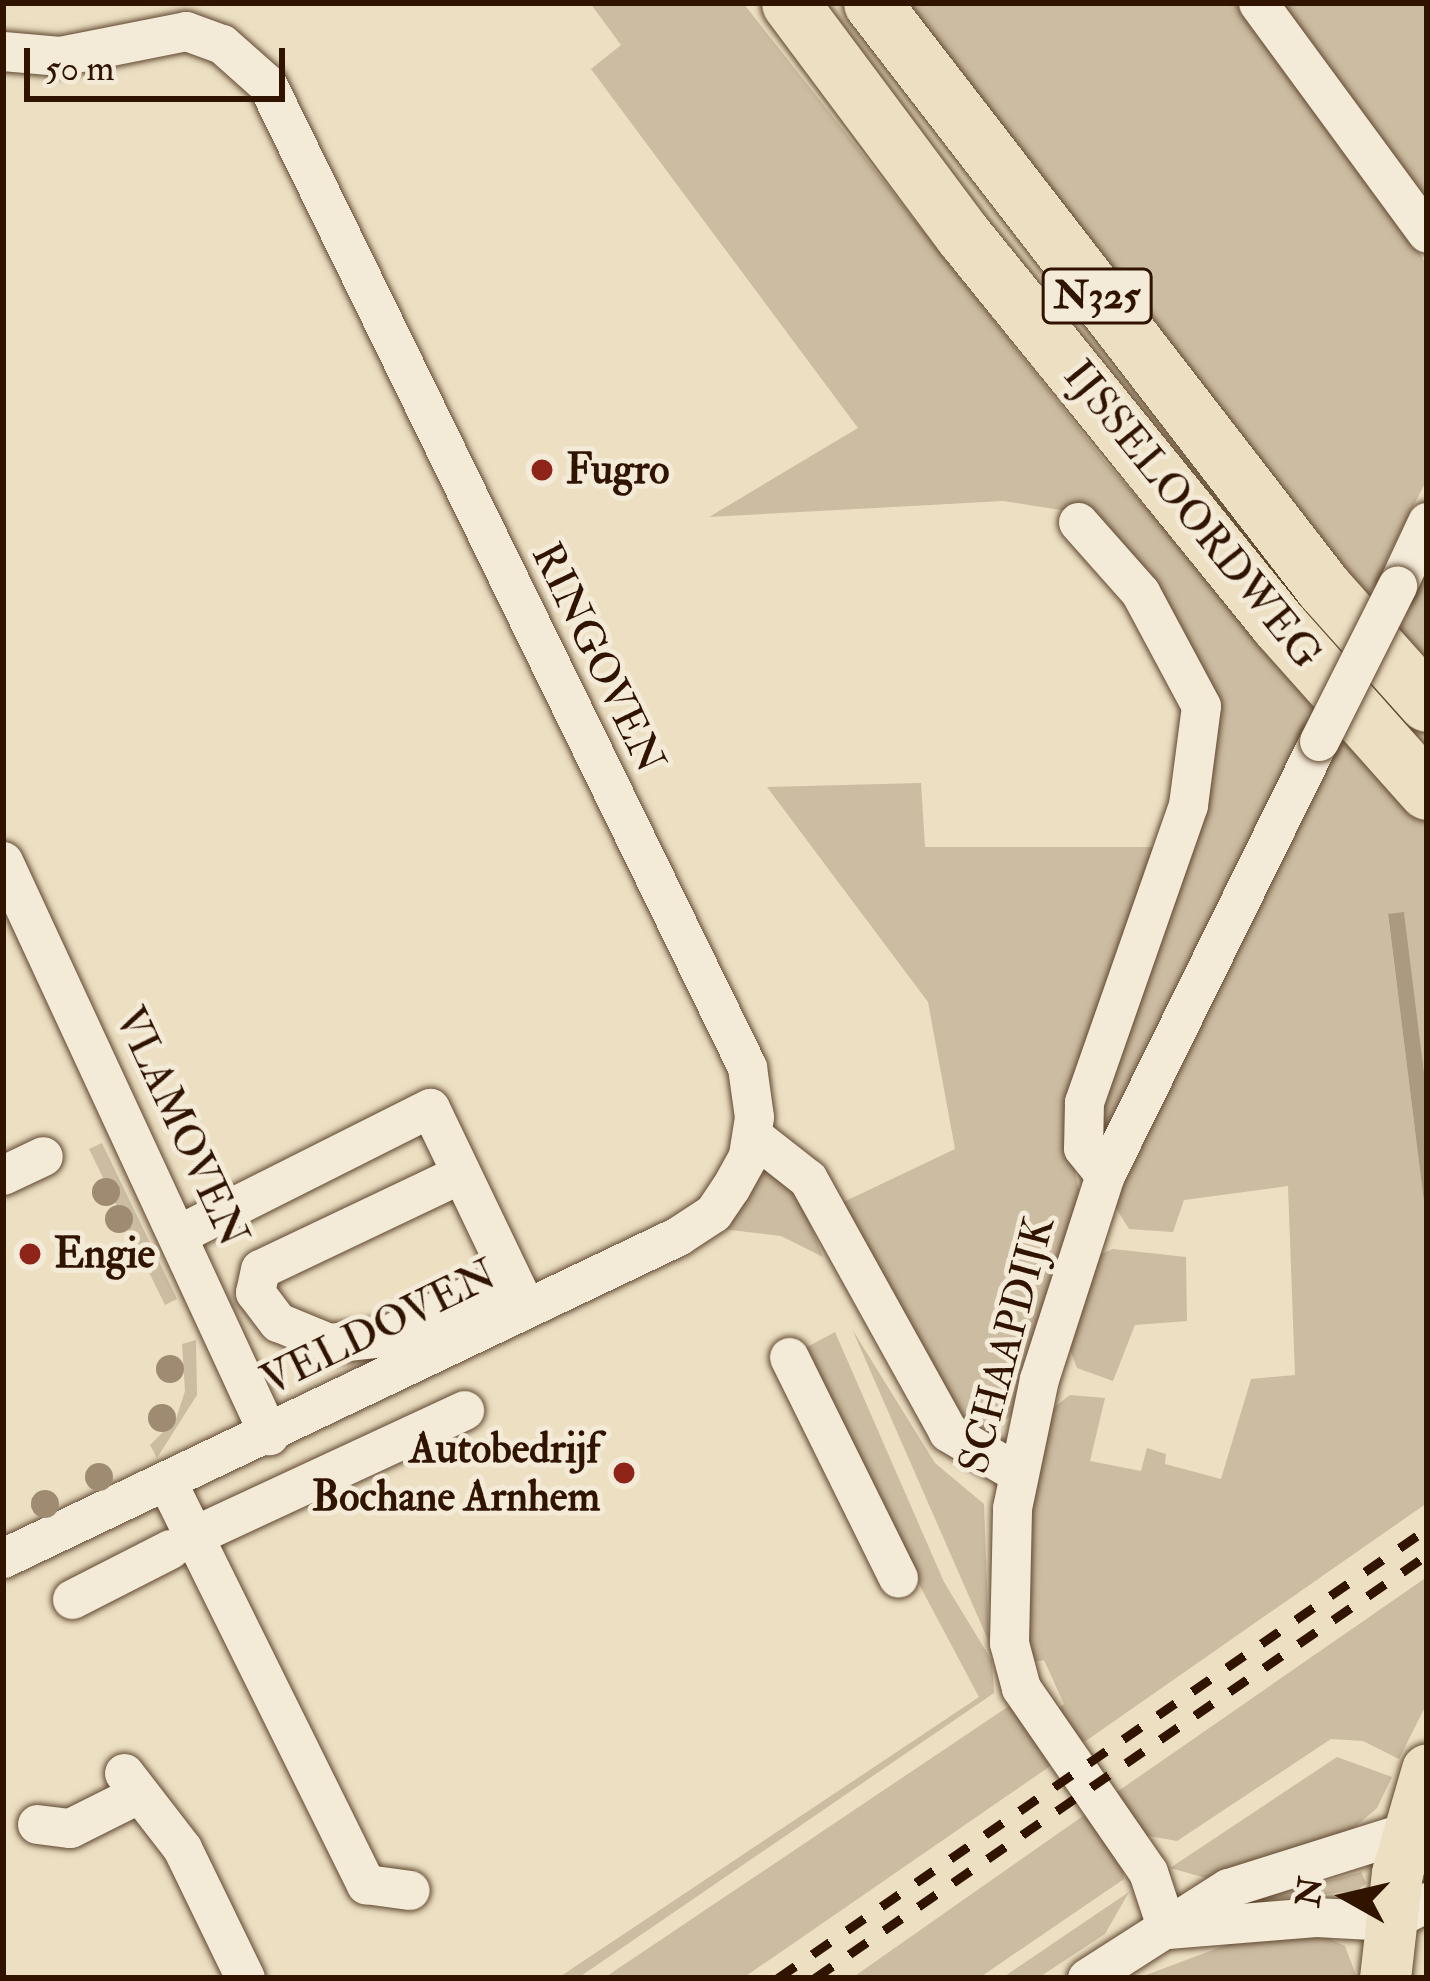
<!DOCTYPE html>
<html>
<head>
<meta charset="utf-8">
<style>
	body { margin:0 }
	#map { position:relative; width:1430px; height:1981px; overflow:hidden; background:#ecdfc2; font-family:"IM FELL Double Pica",serif }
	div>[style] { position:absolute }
	.green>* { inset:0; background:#ccbca1 }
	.water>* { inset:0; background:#ac9a80 }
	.roads { filter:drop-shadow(0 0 3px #5f4730) drop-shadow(0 0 3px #5f4730) }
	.minor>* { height:39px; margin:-19.5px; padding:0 19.5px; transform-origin:19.5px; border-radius:19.5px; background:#f3ead7 }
	.major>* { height:51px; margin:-25.5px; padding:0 25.5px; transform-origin:25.5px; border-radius:25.5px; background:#ecdfc2 }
	.highway>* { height:57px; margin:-28.5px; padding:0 28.5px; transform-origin:28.5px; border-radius:28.5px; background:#ecdfc2 }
	.rail>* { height:9px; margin-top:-4.5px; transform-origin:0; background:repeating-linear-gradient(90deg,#301400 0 21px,transparent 0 42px) }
	.bridges { filter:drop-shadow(0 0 3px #5f4730) drop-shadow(0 0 3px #5f4730) }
	.minor-bridge>* { height:39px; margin:-19.5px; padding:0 19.5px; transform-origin:19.5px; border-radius:19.5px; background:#f3ead7 }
	.trees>* { width:28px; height:28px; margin:-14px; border-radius:50%; background:#9e8b72 }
	.dots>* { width:33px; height:33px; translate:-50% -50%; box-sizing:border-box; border:6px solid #f3ead7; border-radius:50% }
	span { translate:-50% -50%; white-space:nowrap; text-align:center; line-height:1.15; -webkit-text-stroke:10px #f3ead7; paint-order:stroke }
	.shield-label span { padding:3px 9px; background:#f3ead7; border:3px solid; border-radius:9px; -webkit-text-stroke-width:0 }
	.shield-label { font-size:39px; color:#301400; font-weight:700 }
	.poi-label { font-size:42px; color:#301400; font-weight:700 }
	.left { translate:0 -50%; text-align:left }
	.right { translate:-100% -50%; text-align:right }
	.street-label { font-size:42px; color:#301400 }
	.frame { position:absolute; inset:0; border:6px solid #301400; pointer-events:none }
	.north { position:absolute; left:1286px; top:1837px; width:120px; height:120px; -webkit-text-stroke:9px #f3ead7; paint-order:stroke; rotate:278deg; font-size:33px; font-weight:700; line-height:48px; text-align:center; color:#301400 }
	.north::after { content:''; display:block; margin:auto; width:42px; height:54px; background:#301400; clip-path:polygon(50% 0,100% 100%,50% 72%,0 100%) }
	.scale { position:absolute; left:24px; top:48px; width:261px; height:54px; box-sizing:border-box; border:6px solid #301400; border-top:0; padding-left:15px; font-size:36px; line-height:42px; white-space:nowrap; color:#301400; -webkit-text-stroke:9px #f3ead7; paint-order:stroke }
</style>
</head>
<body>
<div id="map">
	<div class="green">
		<div style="clip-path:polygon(590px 3px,743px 3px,1106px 463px,1321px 702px,1108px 1131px,1100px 1120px,1102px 1097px,1214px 731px,1080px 513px,1003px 501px,709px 517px,858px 428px,591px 69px,621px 45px)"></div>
		<div style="clip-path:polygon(892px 3px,1237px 3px,1300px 82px,1401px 216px,1427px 267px,1427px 479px,1362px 609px)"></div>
		<div style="clip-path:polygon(1278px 3px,1427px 3px,1427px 212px)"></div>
		<div style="clip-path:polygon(1427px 565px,1427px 668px,1398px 634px)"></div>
		<div style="clip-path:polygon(1339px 726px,1427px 819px,1427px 1096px,1404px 913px,1388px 915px,1427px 1227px,1427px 1503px,1080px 1745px,1055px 1711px,1064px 1704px,1044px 1660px,1030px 1663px,1022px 1602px,1023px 1550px,1048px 1412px,1070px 1395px,1105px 1398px,1090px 1461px,1141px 1471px,1147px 1448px,1166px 1454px,1165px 1464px,1221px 1479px,1251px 1379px,1295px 1375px,1288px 1186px,1184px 1200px,1173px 1232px,1129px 1229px,1114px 1205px)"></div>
		<div style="clip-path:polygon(921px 783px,925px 847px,1161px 847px,1071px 1155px,1082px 1203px,1013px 1414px,988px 1432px,965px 1428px,833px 1207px,955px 1149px,928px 1002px,767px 787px)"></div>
		<div style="clip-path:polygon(102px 1143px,177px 1299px,165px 1305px,89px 1149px)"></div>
		<div style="clip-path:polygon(762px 1166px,793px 1180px,823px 1257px,781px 1236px,722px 1229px)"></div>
		<div style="clip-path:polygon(1113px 1249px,1186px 1257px,1187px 1321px,1135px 1325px,1113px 1381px,1077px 1368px,1068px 1344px,1099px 1255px)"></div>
		<div style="clip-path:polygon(852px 1329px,935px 1463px,984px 1504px,989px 1642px)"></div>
		<div style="clip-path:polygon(835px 1332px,944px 1582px,992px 1661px,994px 1693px,578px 1978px,558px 1978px,979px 1697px,796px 1353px)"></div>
		<div style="clip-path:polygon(196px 1340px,197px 1395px,157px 1458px,150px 1445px,176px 1419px,185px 1391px,182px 1344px)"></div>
		<div style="clip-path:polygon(1427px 1577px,1427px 1703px,1399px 1759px,1363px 1741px,1331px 1739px,1177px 1841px,1143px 1835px,1114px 1794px)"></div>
		<div style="clip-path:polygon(1012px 1704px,1059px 1760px,743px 1978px,604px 1978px)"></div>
		<div style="clip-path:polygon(1337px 1757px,1392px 1777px,1377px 1808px,1342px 1838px,1213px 1880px,1170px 1868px)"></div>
		<div style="clip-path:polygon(1093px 1809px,1121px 1853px,1124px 1879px,979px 1978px,852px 1978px)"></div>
		<div style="clip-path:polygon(1361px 1872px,1366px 1883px,1357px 1891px,1250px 1901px)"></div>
		<div style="clip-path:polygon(1129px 1892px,1105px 1934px,1038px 1978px,1002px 1978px)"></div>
		<div style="clip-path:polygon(1316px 1932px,1345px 1946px,1357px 1978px,1138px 1978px,1229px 1944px)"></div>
	</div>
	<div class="water">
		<div style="clip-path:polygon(1404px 912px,1427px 1096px,1427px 1227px,1388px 914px)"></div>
	</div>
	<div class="roads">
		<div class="minor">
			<div style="left:1258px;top:3px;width:285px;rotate:53.7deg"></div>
			<div style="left:3px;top:51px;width:57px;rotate:5deg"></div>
			<div style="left:60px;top:56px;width:128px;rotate:-11.2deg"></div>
			<div style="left:186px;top:31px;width:38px;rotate:20deg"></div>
			<div style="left:222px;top:44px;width:60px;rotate:41.6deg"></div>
			<div style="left:267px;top:84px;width:1094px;rotate:63.97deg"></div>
			<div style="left:747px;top:1067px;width:50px;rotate:82deg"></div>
			<div style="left:754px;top:1117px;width:39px;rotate:99deg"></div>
			<div style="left:748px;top:1156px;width:37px;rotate:119deg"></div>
			<div style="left:730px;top:1188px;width:30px;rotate:124deg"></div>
			<div style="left:713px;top:1213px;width:42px;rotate:146.7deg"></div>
			<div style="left:678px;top:1236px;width:748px;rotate:154.5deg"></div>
			<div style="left:1078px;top:522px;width:94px;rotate:48.5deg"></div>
			<div style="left:1140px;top:592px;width:129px;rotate:61.8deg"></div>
			<div style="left:1201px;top:706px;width:100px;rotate:97.5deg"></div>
			<div style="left:1188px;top:805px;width:315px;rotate:109.3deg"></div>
			<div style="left:1084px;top:1102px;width:46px;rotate:91.2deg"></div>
			<div style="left:1083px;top:1148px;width:35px;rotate:51deg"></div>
			<div style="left:1397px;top:586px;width:71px;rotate:-64.9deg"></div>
			<div style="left:3px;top:861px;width:633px;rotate:65.14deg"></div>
			<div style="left:752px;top:1135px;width:71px;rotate:38.2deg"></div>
			<div style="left:808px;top:1179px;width:289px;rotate:61deg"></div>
			<div style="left:948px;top:1432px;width:81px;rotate:30.4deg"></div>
			<div style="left:460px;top:1174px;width:221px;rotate:154.6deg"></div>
			<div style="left:260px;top:1269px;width:24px;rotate:102deg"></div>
			<div style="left:255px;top:1292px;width:38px;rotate:53deg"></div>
			<div style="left:278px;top:1322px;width:55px;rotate:22.4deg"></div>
			<div style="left:329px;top:1343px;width:54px;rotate:-6.3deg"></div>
			<div style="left:383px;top:1337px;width:141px;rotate:-26deg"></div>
			<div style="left:3px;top:1175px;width:44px;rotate:-25.4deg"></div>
			<div style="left:177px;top:1235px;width:283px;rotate:-26.7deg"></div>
			<div style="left:430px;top:1108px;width:211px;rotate:64.4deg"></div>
			<div style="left:789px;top:1357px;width:246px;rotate:63.7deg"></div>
			<div style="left:167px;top:1482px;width:449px;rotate:63.7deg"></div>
			<div style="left:366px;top:1884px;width:44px;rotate:7.8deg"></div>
			<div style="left:193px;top:1536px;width:299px;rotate:-24.9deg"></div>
			<div style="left:72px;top:1599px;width:110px;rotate:-27deg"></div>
			<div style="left:124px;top:1773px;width:95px;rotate:52.3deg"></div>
			<div style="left:182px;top:1848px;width:144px;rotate:64.1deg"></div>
			<div style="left:37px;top:1824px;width:33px;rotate:7deg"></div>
			<div style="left:70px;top:1828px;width:72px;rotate:-26.6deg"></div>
			<div style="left:1167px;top:1929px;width:60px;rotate:-108.4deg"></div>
			<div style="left:1148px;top:1872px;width:224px;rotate:-124.6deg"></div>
			<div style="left:1021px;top:1688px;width:47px;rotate:-104.9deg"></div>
			<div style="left:1009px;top:1643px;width:135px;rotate:-88.7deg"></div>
			<div style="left:1012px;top:1508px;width:132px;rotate:-78.2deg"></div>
			<div style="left:1039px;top:1379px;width:214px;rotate:-72.1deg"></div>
			<div style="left:1105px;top:1175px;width:484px;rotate:-63.8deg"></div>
			<div style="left:1167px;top:1929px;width:149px;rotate:-4.6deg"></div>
			<div style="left:1316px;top:1917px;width:74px;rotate:3.1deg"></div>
			<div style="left:1390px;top:1921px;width:42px;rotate:-27.2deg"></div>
			<div style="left:1087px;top:1978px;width:167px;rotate:-32.6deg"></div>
			<div style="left:1228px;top:1888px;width:187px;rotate:-17.5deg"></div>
			<div style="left:1406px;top:1832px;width:24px;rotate:-33deg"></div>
		</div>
		<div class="major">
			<div style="left:1385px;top:1978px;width:106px;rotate:-83.5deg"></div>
			<div style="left:1397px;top:1873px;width:108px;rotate:-73.9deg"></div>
		</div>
		<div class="highway">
			<div style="left:790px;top:3px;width:289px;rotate:53.3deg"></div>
			<div style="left:963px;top:235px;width:503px;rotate:50.97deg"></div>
			<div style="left:1280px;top:626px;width:221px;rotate:48.3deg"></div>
			<div style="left:872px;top:3px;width:739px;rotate:52.31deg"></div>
			<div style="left:1324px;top:588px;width:154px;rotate:48.2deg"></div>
		</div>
	</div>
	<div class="rail">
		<div style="left:778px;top:1978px;width:789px;rotate:-34.68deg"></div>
		<div style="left:815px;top:1978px;width:744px;rotate:-34.65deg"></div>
	</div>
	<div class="bridges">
		<div class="minor-bridge">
			<div style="left:1319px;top:741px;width:174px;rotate:-63.3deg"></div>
		</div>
	</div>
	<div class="trees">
		<div style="left:106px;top:1192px"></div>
		<div style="left:119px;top:1219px"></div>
		<div style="left:170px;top:1369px"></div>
		<div style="left:162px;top:1418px"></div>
		<div style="left:99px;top:1477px"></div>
		<div style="left:45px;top:1504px"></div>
	</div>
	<div class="dots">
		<div style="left:542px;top:470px;background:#8f2418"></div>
		<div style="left:30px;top:1254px;background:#8f2418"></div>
		<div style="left:624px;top:1473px;background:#8f2418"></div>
	</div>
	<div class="shield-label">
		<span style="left:1097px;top:296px">N325</span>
	</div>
	<div class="poi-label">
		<span class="left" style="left:566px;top:470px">Fugro</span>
		<span class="left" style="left:54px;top:1254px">Engie</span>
		<span class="right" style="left:600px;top:1473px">Autobedrijf<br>Bochane Arnhem</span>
	</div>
	<div class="street-label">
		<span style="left:1192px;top:515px;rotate:51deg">IJSSELOORDWEG</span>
		<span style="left:598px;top:658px;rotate:64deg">RINGOVEN</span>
		<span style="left:181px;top:1127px;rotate:65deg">VLAMOVEN</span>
		<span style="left:379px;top:1328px;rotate:-26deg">VELDOVEN</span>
		<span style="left:1007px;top:1345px;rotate:-75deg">SCHAAPDIJK</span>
	</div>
	<div class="frame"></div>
	<div class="north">N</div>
	<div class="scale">50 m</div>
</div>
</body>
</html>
